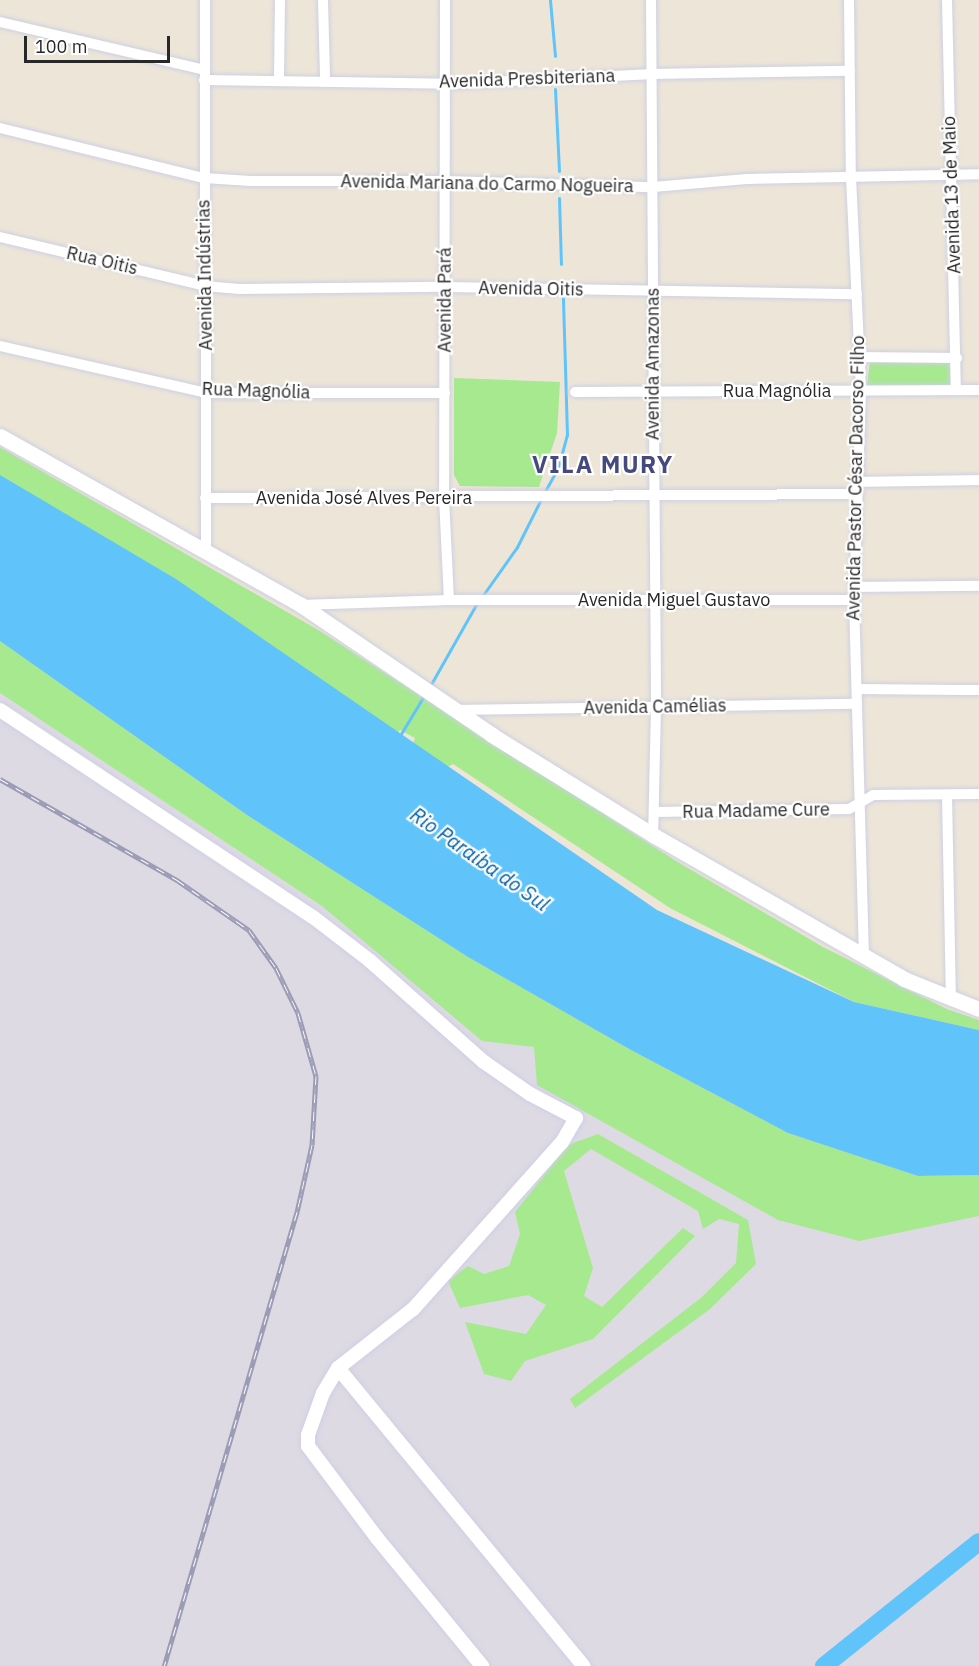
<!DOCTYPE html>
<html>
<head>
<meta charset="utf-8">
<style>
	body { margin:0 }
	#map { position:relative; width:979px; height:1666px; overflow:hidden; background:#ede6d8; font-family:"IBM Plex Sans",sans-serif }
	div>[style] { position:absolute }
	.industrial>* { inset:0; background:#dedae4 }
	.green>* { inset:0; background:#a6e98f }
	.water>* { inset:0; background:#60c4fa }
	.stream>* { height:3px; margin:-1.5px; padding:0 1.5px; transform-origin:1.5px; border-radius:1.5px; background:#60c4fa }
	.river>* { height:18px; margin:-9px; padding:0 9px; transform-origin:9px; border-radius:9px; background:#60c4fa }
	.roads { filter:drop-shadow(0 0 2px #ced0e3) drop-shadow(0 0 2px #ced0e3) }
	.minor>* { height:10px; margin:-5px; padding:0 5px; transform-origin:5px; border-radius:5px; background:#fff }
	.tertiary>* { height:14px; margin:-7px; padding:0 7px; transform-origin:7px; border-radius:7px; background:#fff }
	.secondary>* { height:15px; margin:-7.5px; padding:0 7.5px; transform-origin:7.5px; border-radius:7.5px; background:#fff }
	.rail>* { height:5px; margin-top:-2.5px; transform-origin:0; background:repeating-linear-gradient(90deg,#fff 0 9px,#9b9cb5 0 18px); box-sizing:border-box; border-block:2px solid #9b9cb5 }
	span { translate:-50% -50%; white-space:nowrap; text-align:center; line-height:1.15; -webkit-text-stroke:4.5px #fff; paint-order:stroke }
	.street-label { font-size:18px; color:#282828 }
	.water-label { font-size:20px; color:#005ea5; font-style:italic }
	.district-label { font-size:24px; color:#454a7d; font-weight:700; letter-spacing:1.5px }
	.scale { position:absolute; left:24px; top:36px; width:146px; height:27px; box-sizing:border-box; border:3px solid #282828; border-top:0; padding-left:8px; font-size:18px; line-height:21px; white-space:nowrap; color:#282828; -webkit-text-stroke:4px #fff; paint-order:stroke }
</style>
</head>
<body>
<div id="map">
	<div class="industrial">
		<div style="clip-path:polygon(0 641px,918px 1176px,979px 1175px,979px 1666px,0 1666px)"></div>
	</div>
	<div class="green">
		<div style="clip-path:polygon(870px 360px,951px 362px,950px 386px,867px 387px)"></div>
		<div style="clip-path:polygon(454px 378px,560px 382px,557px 433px,539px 487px,460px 486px,454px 475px)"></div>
		<div style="clip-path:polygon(0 447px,320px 631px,681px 864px,823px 947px,947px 1009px,979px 1020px,979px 1030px,854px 1002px,670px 908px,453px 764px,428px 778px,405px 765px,415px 738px,400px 730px,385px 745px,0 475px)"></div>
		<div style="clip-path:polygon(0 641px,247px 815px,468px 957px,631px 1050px,788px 1133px,918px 1176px,979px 1175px,979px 1216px,859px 1241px,778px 1220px,537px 1085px,534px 1047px,482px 1041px,322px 906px,0 693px)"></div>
		<div style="clip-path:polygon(598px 1134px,748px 1220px,756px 1264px,710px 1309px,575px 1408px,570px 1399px,702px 1297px,736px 1263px,739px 1224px,719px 1219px,703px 1229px,698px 1211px,591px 1149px,564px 1171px,593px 1268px,584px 1296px,602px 1307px,683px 1228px,695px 1236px,593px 1339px,525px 1361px,511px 1381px,484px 1374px,465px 1322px,526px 1334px,546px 1305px,528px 1295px,460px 1308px,448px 1281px,468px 1266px,484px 1274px,509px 1266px,520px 1234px,515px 1212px,568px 1145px)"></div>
	</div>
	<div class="water">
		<div style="clip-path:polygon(0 475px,176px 579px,657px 910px,854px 1002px,979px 1030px,979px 1175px,918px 1176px,788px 1133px,631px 1050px,468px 957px,247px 815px,0 641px)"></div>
	</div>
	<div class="stream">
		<div style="left:550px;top:0;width:56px;rotate:84.9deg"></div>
		<div style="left:555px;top:89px;width:82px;rotate:87.2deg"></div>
		<div style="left:559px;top:198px;width:66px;rotate:88.3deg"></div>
		<div style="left:544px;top:493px;width:29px;rotate:-61deg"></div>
		<div style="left:558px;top:468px;width:34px;rotate:-75deg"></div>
		<div style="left:567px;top:435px;width:137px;rotate:-91.7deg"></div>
		<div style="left:481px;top:598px;width:62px;rotate:-54.8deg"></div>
		<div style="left:517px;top:547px;width:54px;rotate:-63.4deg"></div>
		<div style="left:430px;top:686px;width:95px;rotate:-60.5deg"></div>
		<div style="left:399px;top:737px;width:50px;rotate:-58.8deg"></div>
	</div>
	<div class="river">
		<div style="left:824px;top:1666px;width:198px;rotate:-38.7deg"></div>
	</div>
	<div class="roads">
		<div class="minor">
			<div style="left:205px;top:0;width:551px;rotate:89.9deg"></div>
			<div style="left:323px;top:0;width:79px;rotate:88.5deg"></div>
			<div style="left:445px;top:0;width:498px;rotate:90.1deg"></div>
			<div style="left:444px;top:498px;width:102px;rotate:87.2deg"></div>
			<div style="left:651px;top:0;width:707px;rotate:89.59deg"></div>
			<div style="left:656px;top:707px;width:128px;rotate:91.3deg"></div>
			<div style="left:849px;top:0;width:177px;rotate:89.4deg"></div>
			<div style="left:851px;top:177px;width:214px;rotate:87.3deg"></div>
			<div style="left:861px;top:391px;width:209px;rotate:91.9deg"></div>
			<div style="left:854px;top:600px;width:357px;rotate:88.4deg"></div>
			<div style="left:947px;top:0;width:390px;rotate:88.7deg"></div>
			<div style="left:0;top:22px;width:210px;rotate:13.2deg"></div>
			<div style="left:279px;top:79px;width:79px;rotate:-89.3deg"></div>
			<div style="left:204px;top:80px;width:244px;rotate:0.9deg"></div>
			<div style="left:448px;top:84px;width:201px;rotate:-2.8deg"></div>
			<div style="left:649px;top:74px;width:201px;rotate:-0.9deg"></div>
			<div style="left:0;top:128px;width:210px;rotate:13.8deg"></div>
			<div style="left:204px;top:178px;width:47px;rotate:3.7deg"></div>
			<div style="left:251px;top:181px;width:195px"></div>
			<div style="left:446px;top:181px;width:207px;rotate:1.7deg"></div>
			<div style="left:653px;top:187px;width:94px;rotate:-4.9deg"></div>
			<div style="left:747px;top:179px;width:232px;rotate:-1.2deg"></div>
			<div style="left:0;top:237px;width:211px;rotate:13.4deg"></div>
			<div style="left:205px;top:286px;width:34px;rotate:5deg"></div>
			<div style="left:239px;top:289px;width:207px;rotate:-0.6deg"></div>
			<div style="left:446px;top:287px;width:411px;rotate:1deg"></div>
			<div style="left:0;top:346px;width:212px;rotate:12.8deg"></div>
			<div style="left:207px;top:393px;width:238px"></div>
			<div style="left:859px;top:357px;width:98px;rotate:0.6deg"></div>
			<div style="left:575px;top:392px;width:404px;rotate:-0.3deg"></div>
			<div style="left:856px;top:482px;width:123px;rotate:-0.9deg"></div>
			<div style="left:205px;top:498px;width:651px;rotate:-0.35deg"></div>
			<div style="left:855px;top:587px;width:124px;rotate:-0.5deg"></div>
			<div style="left:301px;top:605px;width:148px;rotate:-1.9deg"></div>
			<div style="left:449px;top:600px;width:405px"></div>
			<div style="left:857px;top:689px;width:122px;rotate:0.5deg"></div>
			<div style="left:455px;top:710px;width:402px;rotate:-0.9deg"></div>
			<div style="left:947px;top:795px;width:206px;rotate:88.9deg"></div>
			<div style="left:655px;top:812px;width:194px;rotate:-0.9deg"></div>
			<div style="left:849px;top:809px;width:28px;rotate:-30deg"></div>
			<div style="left:873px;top:795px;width:106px;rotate:-0.5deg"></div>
		</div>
		<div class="tertiary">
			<div style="left:0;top:710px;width:375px;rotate:33.5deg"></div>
			<div style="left:313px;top:917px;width:71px;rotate:37.5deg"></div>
			<div style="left:369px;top:960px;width:154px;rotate:41.6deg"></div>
			<div style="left:484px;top:1062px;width:56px;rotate:34.8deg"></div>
			<div style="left:530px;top:1094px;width:52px;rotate:27.6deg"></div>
			<div style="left:576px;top:1118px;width:28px;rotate:120deg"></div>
			<div style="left:562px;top:1142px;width:224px;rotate:131.7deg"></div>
			<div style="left:413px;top:1309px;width:95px;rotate:141.8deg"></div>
			<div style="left:338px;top:1368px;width:29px;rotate:121deg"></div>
			<div style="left:323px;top:1393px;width:45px;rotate:109.7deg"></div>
			<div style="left:308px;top:1435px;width:11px;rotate:90deg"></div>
			<div style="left:308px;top:1446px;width:115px;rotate:53.1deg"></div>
			<div style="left:377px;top:1538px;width:166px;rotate:50.6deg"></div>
			<div style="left:338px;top:1368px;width:386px;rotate:50.5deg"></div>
		</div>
		<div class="secondary">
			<div style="left:0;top:436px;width:345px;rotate:29.3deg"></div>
			<div style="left:301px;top:605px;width:231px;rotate:34.2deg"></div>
			<div style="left:492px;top:735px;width:190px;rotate:31.8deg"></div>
			<div style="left:653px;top:835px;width:289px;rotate:29.8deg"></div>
			<div style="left:904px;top:979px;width:81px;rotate:21.8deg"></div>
		</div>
	</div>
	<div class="rail">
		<div style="left:0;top:779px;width:204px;rotate:29.7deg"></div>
		<div style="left:177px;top:880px;width:88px;rotate:34.8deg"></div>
		<div style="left:249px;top:930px;width:47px;rotate:54.6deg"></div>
		<div style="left:276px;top:968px;width:50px;rotate:63.9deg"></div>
		<div style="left:298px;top:1013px;width:66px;rotate:74.1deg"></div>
		<div style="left:316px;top:1076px;width:69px;rotate:93.3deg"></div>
		<div style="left:312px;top:1145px;width:69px;rotate:102.6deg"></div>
		<div style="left:297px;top:1212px;width:473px;rotate:106.3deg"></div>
	</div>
	<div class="street-label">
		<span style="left:527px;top:79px;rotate:-2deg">Avenida Presbiteriana</span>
		<span style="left:487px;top:184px;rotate:1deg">Avenida Mariana do Carmo Nogueira</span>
		<span style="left:952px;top:195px;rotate:-92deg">Avenida 13 de Maio</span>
		<span style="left:102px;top:261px;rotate:13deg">Rua Oitis</span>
		<span style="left:205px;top:275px;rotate:-91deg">Avenida Indústrias</span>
		<span style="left:531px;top:289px;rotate:1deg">Avenida Oitis</span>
		<span style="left:445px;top:300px;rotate:-90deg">Avenida Pará</span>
		<span style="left:653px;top:364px;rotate:-90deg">Avenida Amazonas</span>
		<span style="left:256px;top:391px;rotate:2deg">Rua Magnólia</span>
		<span style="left:777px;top:391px">Rua Magnólia</span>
		<span style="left:856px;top:478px;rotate:-89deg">Avenida Pastor César Dacorso Filho</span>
		<span style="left:364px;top:498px">Avenida José Alves Pereira</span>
		<span style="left:674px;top:600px">Avenida Miguel Gustavo</span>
		<span style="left:655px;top:707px;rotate:-1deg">Avenida Camélias</span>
		<span style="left:756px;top:811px;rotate:-1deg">Rua Madame Cure</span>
	</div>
	<div class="water-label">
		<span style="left:480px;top:859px;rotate:35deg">Rio Paraíba do Sul</span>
	</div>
	<div class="district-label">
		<span style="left:603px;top:465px">VILA MURY</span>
	</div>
	<div class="scale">100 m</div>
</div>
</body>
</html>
